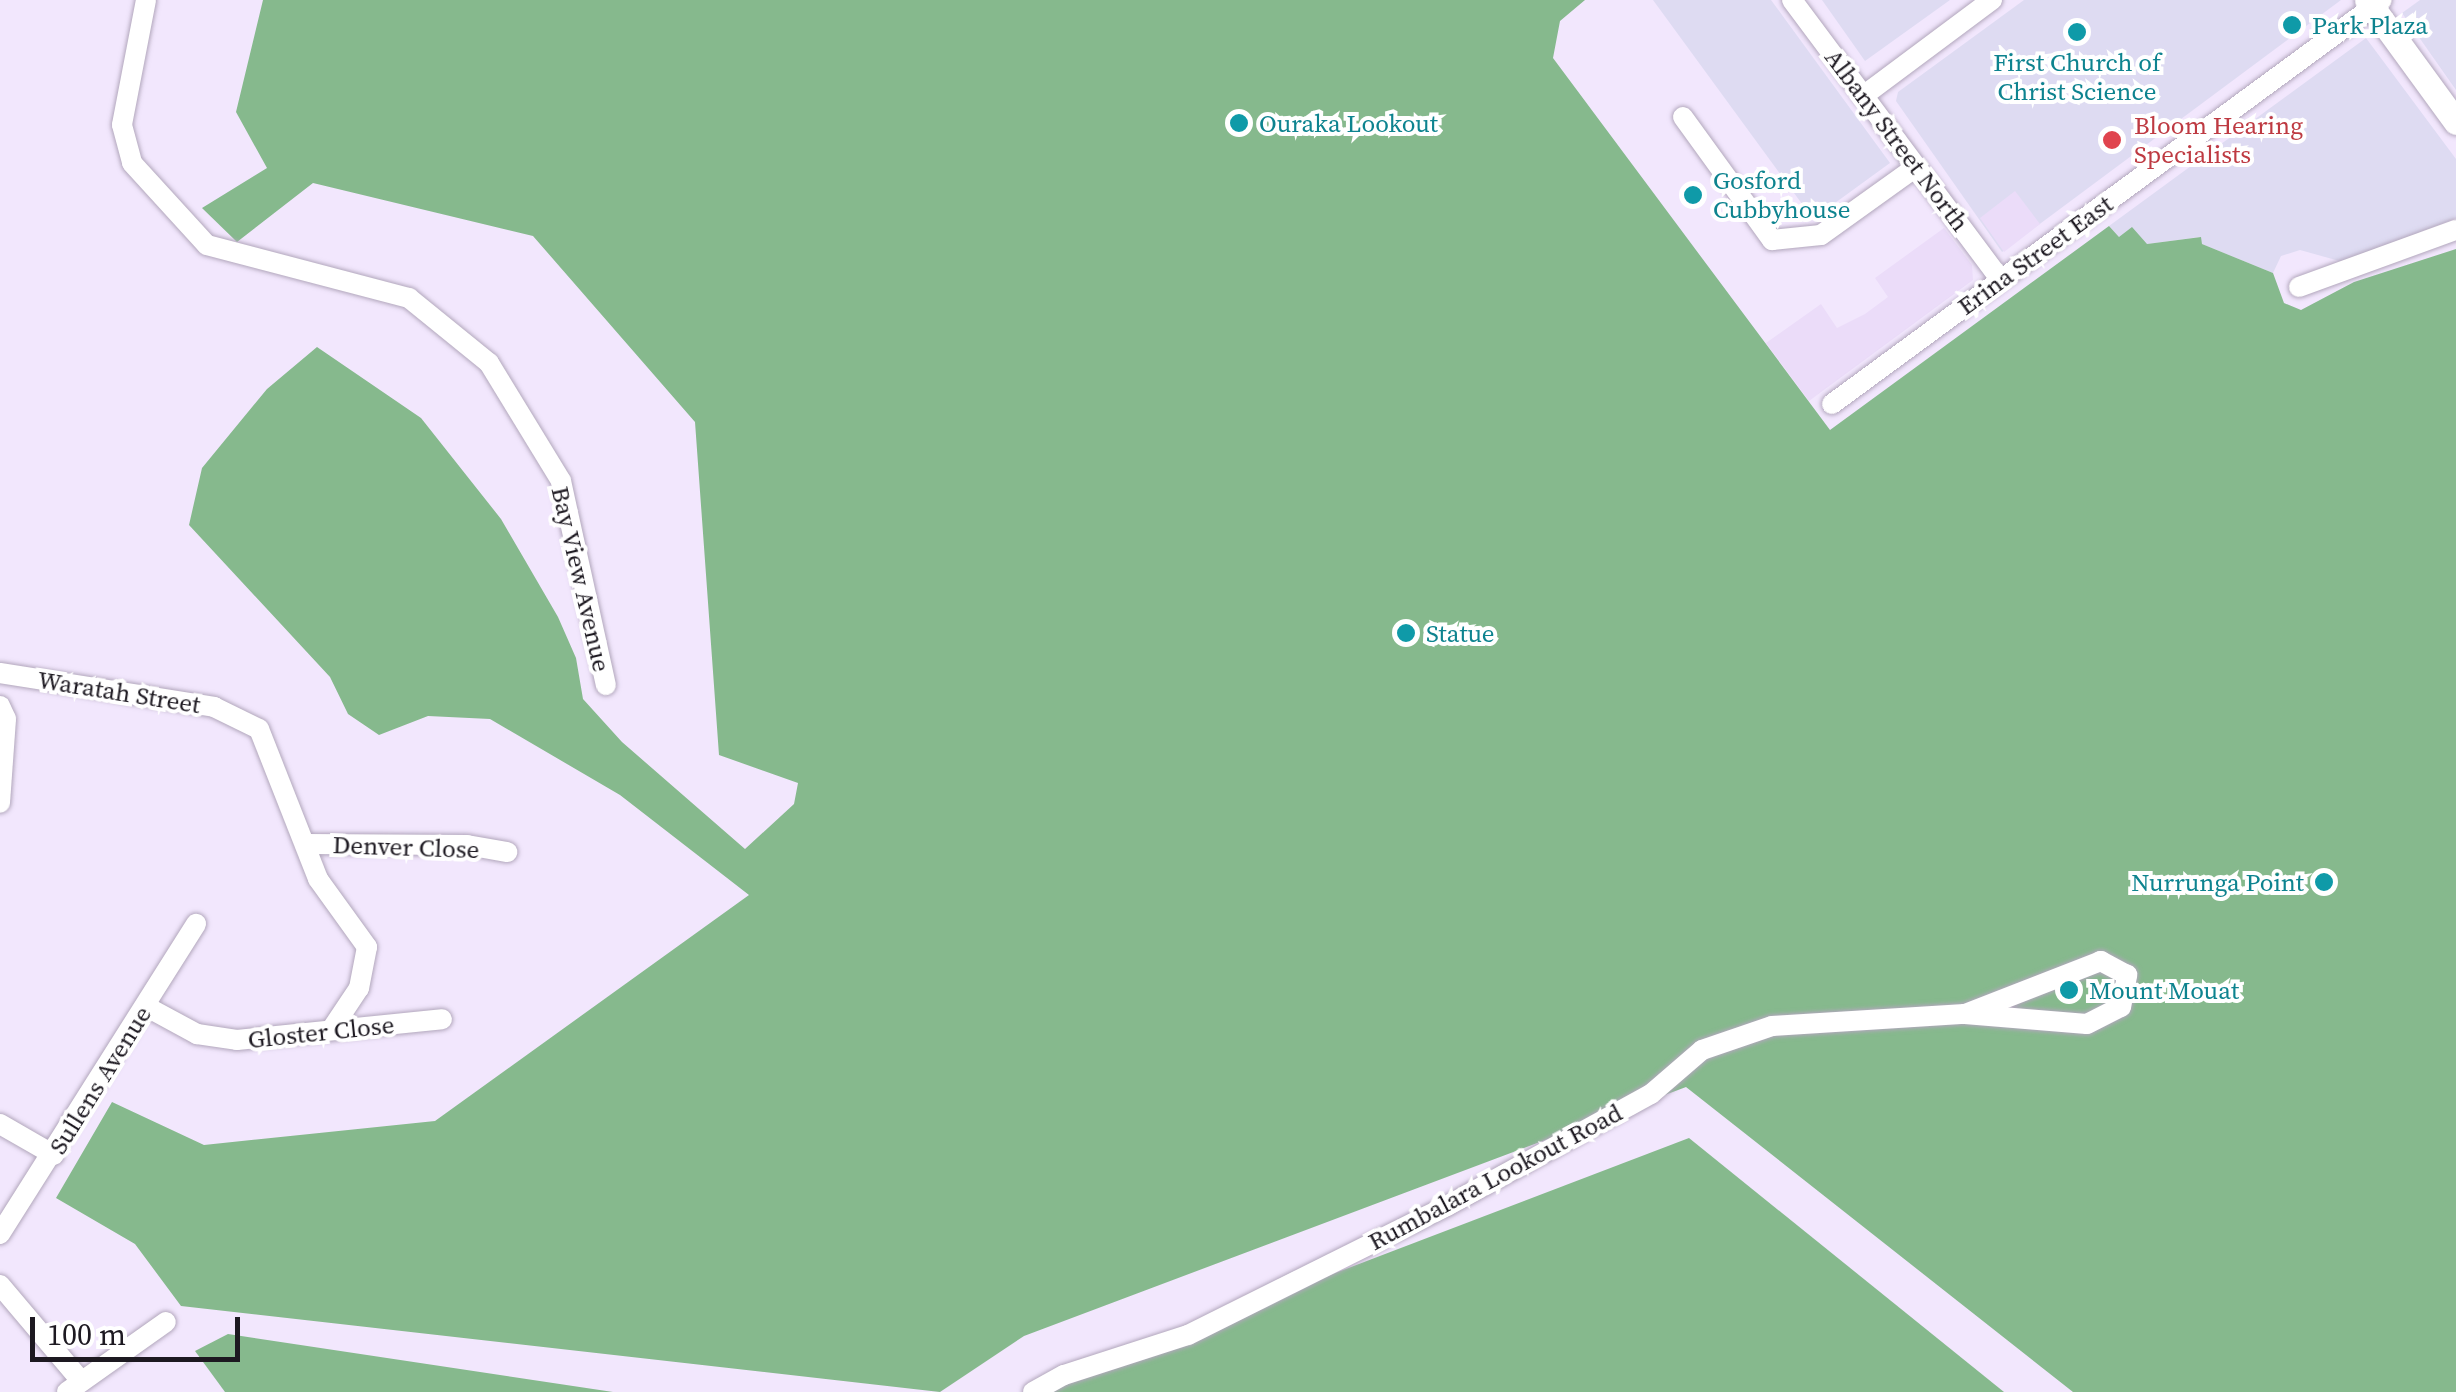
<!DOCTYPE html>
<html>
<head>
<meta charset="utf-8">
<style>
	body { margin:0 }
	#map { position:relative; width:2456px; height:1392px; overflow:hidden; background:#f2e7fd; font-family:"Source Serif 4",serif }
	div>[style] { position:absolute }
	.commercial>* { inset:0; background:#dedbf2 }
	.built>* { inset:0; background:#ebdcf9 }
	.forest>* { inset:0; background:#86b98d }
	.roads { filter:drop-shadow(0 0 2px #b2a7bc) drop-shadow(0 0 2px #b2a7bc) }
	.minor>* { height:20px; margin:-10px; padding:0 10px; transform-origin:10px; border-radius:10px; background:#fff }
	.major>* { height:25px; margin:-12.5px; padding:0 12.5px; transform-origin:12.5px; border-radius:12.5px; background:#fff }
	.dots>* { width:28px; height:28px; translate:-50% -50%; box-sizing:border-box; border:5px solid #fff; border-radius:50% }
	span { translate:-50% -50%; white-space:nowrap; text-align:center; line-height:1.15; -webkit-text-stroke:8px #fff; paint-order:stroke }
	.culture-label { font-size:25px; color:#0d838f }
	.left { translate:0 -50%; text-align:left }
	.right { translate:-100% -50%; text-align:right }
	.health-label { font-size:25px; color:#be3a42 }
	.street-label { font-size:25px; color:#1d1921 }
	.scale { position:absolute; left:30px; top:1317px; width:210px; height:45px; box-sizing:border-box; border:5px solid #1d1921; border-top:0; padding-left:12px; font-size:30px; line-height:35px; white-space:nowrap; color:#1d1921; -webkit-text-stroke:8px #fff; paint-order:stroke }
</style>
</head>
<body>
<div id="map">
	<div class="commercial">
		<div style="clip-path:polygon(1653px 0,1771px 0,1890px 163px,1813px 219px)"></div>
		<div style="clip-path:polygon(1822px 0,1950px 0,1865px 61px)"></div>
		<div style="clip-path:polygon(2024px 0,2341px 0,2002px 252px,1896px 101px,1898px 92px)"></div>
		<div style="clip-path:polygon(2420px 0,2456px 0,2456px 90px,2402px 13px)"></div>
		<div style="clip-path:polygon(2366px 38px,2456px 159px,2456px 218px,2343px 262px,2300px 250px,2281px 256px,2273px 273px,2202px 244px,2200px 237px,2147px 244px,2119px 237px,2109px 226px)"></div>
	</div>
	<div class="built">
		<div style="clip-path:polygon(2015px 191px,2040px 224px,2004px 252px,1980px 218px)"></div>
		<div style="clip-path:polygon(1944px 228px,1972px 265px,1973px 280px,1809px 401px,1766px 343px,1821px 304px,1837px 328px,1865px 314px,1888px 297px,1875px 278px)"></div>
	</div>
	<div class="forest">
		<div style="clip-path:polygon(263px 0,1585px 0,1560px 21px,1553px 58px,1830px 430px,2109px 226px,2119px 237px,2132px 227px,2147px 244px,2201px 237px,2202px 244px,2273px 273px,2284px 303px,2301px 310px,2354px 282px,2456px 249px,2456px 1392px,2073px 1392px,1686px 1087px,1024px 1336px,940px 1392px,181px 1306px,135px 1244px,56px 1198px,112px 1102px,204px 1145px,435px 1121px,749px 895px,620px 795px,490px 719px,428px 716px,379px 735px,348px 714px,330px 677px,189px 525px,202px 468px,267px 389px,317px 347px,421px 418px,501px 519px,558px 617px,576px 658px,583px 699px,622px 742px,745px 849px,794px 804px,798px 783px,719px 755px,695px 422px,533px 236px,313px 183px,237px 242px,202px 208px,267px 168px,236px 112px)"></div>
		<div style="clip-path:polygon(1689px 1138px,2004px 1392px,1046px 1392px,1068px 1375px)"></div>
		<div style="clip-path:polygon(228px 1334px,613px 1392px,225px 1392px,195px 1351px)"></div>
	</div>
	<div class="roads">
		<div class="minor">
			<div style="left:146px;top:0;width:127px;rotate:100.9deg"></div>
			<div style="left:122px;top:125px;width:39px;rotate:75deg"></div>
			<div style="left:132px;top:163px;width:111px;rotate:47.6deg"></div>
			<div style="left:207px;top:245px;width:209px;rotate:14.7deg"></div>
			<div style="left:409px;top:298px;width:103px;rotate:39.1deg"></div>
			<div style="left:489px;top:363px;width:138px;rotate:58.6deg"></div>
			<div style="left:561px;top:481px;width:209px;rotate:77.6deg"></div>
			<div style="left:1792px;top:0;width:349px;rotate:53.3deg"></div>
			<div style="left:1863px;top:96px;width:161px;rotate:-36.7deg"></div>
			<div style="left:1683px;top:117px;width:152px;rotate:54.1deg"></div>
			<div style="left:1772px;top:240px;width:49px;rotate:-5.8deg"></div>
			<div style="left:1821px;top:235px;width:117px;rotate:-35.6deg"></div>
			<div style="left:2299px;top:287px;width:167px;rotate:-20deg"></div>
			<div style="left:1832px;top:404px;width:682px;rotate:-36.3deg"></div>
			<div style="left:0;top:673px;width:217px;rotate:9deg"></div>
			<div style="left:214px;top:707px;width:50px;rotate:26.1deg"></div>
			<div style="left:259px;top:729px;width:161px;rotate:68.5deg"></div>
			<div style="left:318px;top:879px;width:84px;rotate:54.2deg"></div>
			<div style="left:367px;top:947px;width:42px;rotate:101deg"></div>
			<div style="left:359px;top:988px;width:47px;rotate:123.7deg"></div>
			<div style="left:0;top:706px;width:14px;rotate:65deg"></div>
			<div style="left:6px;top:719px;width:84px;rotate:94.1deg"></div>
			<div style="left:306px;top:844px;width:161px;rotate:0.4deg"></div>
			<div style="left:467px;top:845px;width:41px;rotate:9.9deg"></div>
			<div style="left:147px;top:1007px;width:57px;rotate:28.4deg"></div>
			<div style="left:197px;top:1034px;width:40px;rotate:8.5deg"></div>
			<div style="left:237px;top:1040px;width:206px;rotate:-5.8deg"></div>
			<div style="left:0;top:1124px;width:62px;rotate:29.9deg"></div>
			<div style="left:0;top:1234px;width:367px;rotate:-57.7deg"></div>
			<div style="left:0;top:1285px;width:126px;rotate:49.8deg"></div>
			<div style="left:67px;top:1392px;width:121px;rotate:-35.3deg"></div>
			<div style="left:1033px;top:1392px;width:35px;rotate:-29deg"></div>
			<div style="left:1064px;top:1375px;width:130px;rotate:-17.9deg"></div>
			<div style="left:1188px;top:1335px;width:289px;rotate:-26.5deg"></div>
			<div style="left:1447px;top:1206px;width:233px;rotate:-28.8deg"></div>
			<div style="left:1651px;top:1094px;width:67px;rotate:-40.8deg"></div>
			<div style="left:1702px;top:1050px;width:74px;rotate:-18.9deg"></div>
			<div style="left:1772px;top:1026px;width:193px;rotate:-3.6deg"></div>
			<div style="left:1965px;top:1014px;width:122px;rotate:4.7deg"></div>
			<div style="left:2087px;top:1024px;width:38px;rotate:-27deg"></div>
			<div style="left:2121px;top:1007px;width:33px;rotate:-79deg"></div>
			<div style="left:2127px;top:975px;width:30px;rotate:-152deg"></div>
			<div style="left:2101px;top:961px;width:146px;rotate:158.7deg"></div>
		</div>
		<div class="major">
			<div style="left:2367px;top:0;width:151px;rotate:53.9deg"></div>
		</div>
	</div>
	<div class="dots">
		<div style="left:2292px;top:25px;background:#0f9aa8"></div>
		<div style="left:2077px;top:32px;background:#0f9aa8"></div>
		<div style="left:1239px;top:123px;background:#0f9aa8"></div>
		<div style="left:2112px;top:140px;background:#e0444e"></div>
		<div style="left:1693px;top:195px;background:#0f9aa8"></div>
		<div style="left:1406px;top:633px;background:#0f9aa8"></div>
		<div style="left:2324px;top:882px;background:#0f9aa8"></div>
		<div style="left:2069px;top:990px;background:#0f9aa8"></div>
	</div>
	<div class="culture-label">
		<span class="left" style="left:2312px;top:25px">Park Plaza</span>
		<span style="left:2077px;top:77px">First Church of<br>Christ Science</span>
		<span class="left" style="left:1259px;top:123px">Ouraka Lookout</span>
		<span class="left" style="left:1713px;top:195px">Gosford<br>Cubbyhouse</span>
		<span class="left" style="left:1426px;top:633px">Statue</span>
		<span class="right" style="left:2304px;top:882px">Nurrunga Point</span>
		<span class="left" style="left:2089px;top:990px">Mount Mouat</span>
	</div>
	<div class="health-label">
		<span class="left" style="left:2134px;top:140px">Bloom Hearing<br>Specialists</span>
	</div>
	<div class="street-label">
		<span style="left:1897px;top:140px;rotate:53deg">Albany Street North</span>
		<span style="left:2035px;top:255px;rotate:-36deg">Erina Street East</span>
		<span style="left:581px;top:579px;rotate:77deg">Bay View Avenue</span>
		<span style="left:119px;top:692px;rotate:9deg">Waratah Street</span>
		<span style="left:406px;top:847px;rotate:2deg">Denver Close</span>
		<span style="left:321px;top:1032px;rotate:-6deg">Gloster Close</span>
		<span style="left:100px;top:1080px;rotate:-58deg">Sullens Avenue</span>
		<span style="left:1495px;top:1177px;rotate:-28deg">Rumbalara Lookout Road</span>
	</div>
	<div class="scale">100 m</div>
</div>
</body>
</html>
